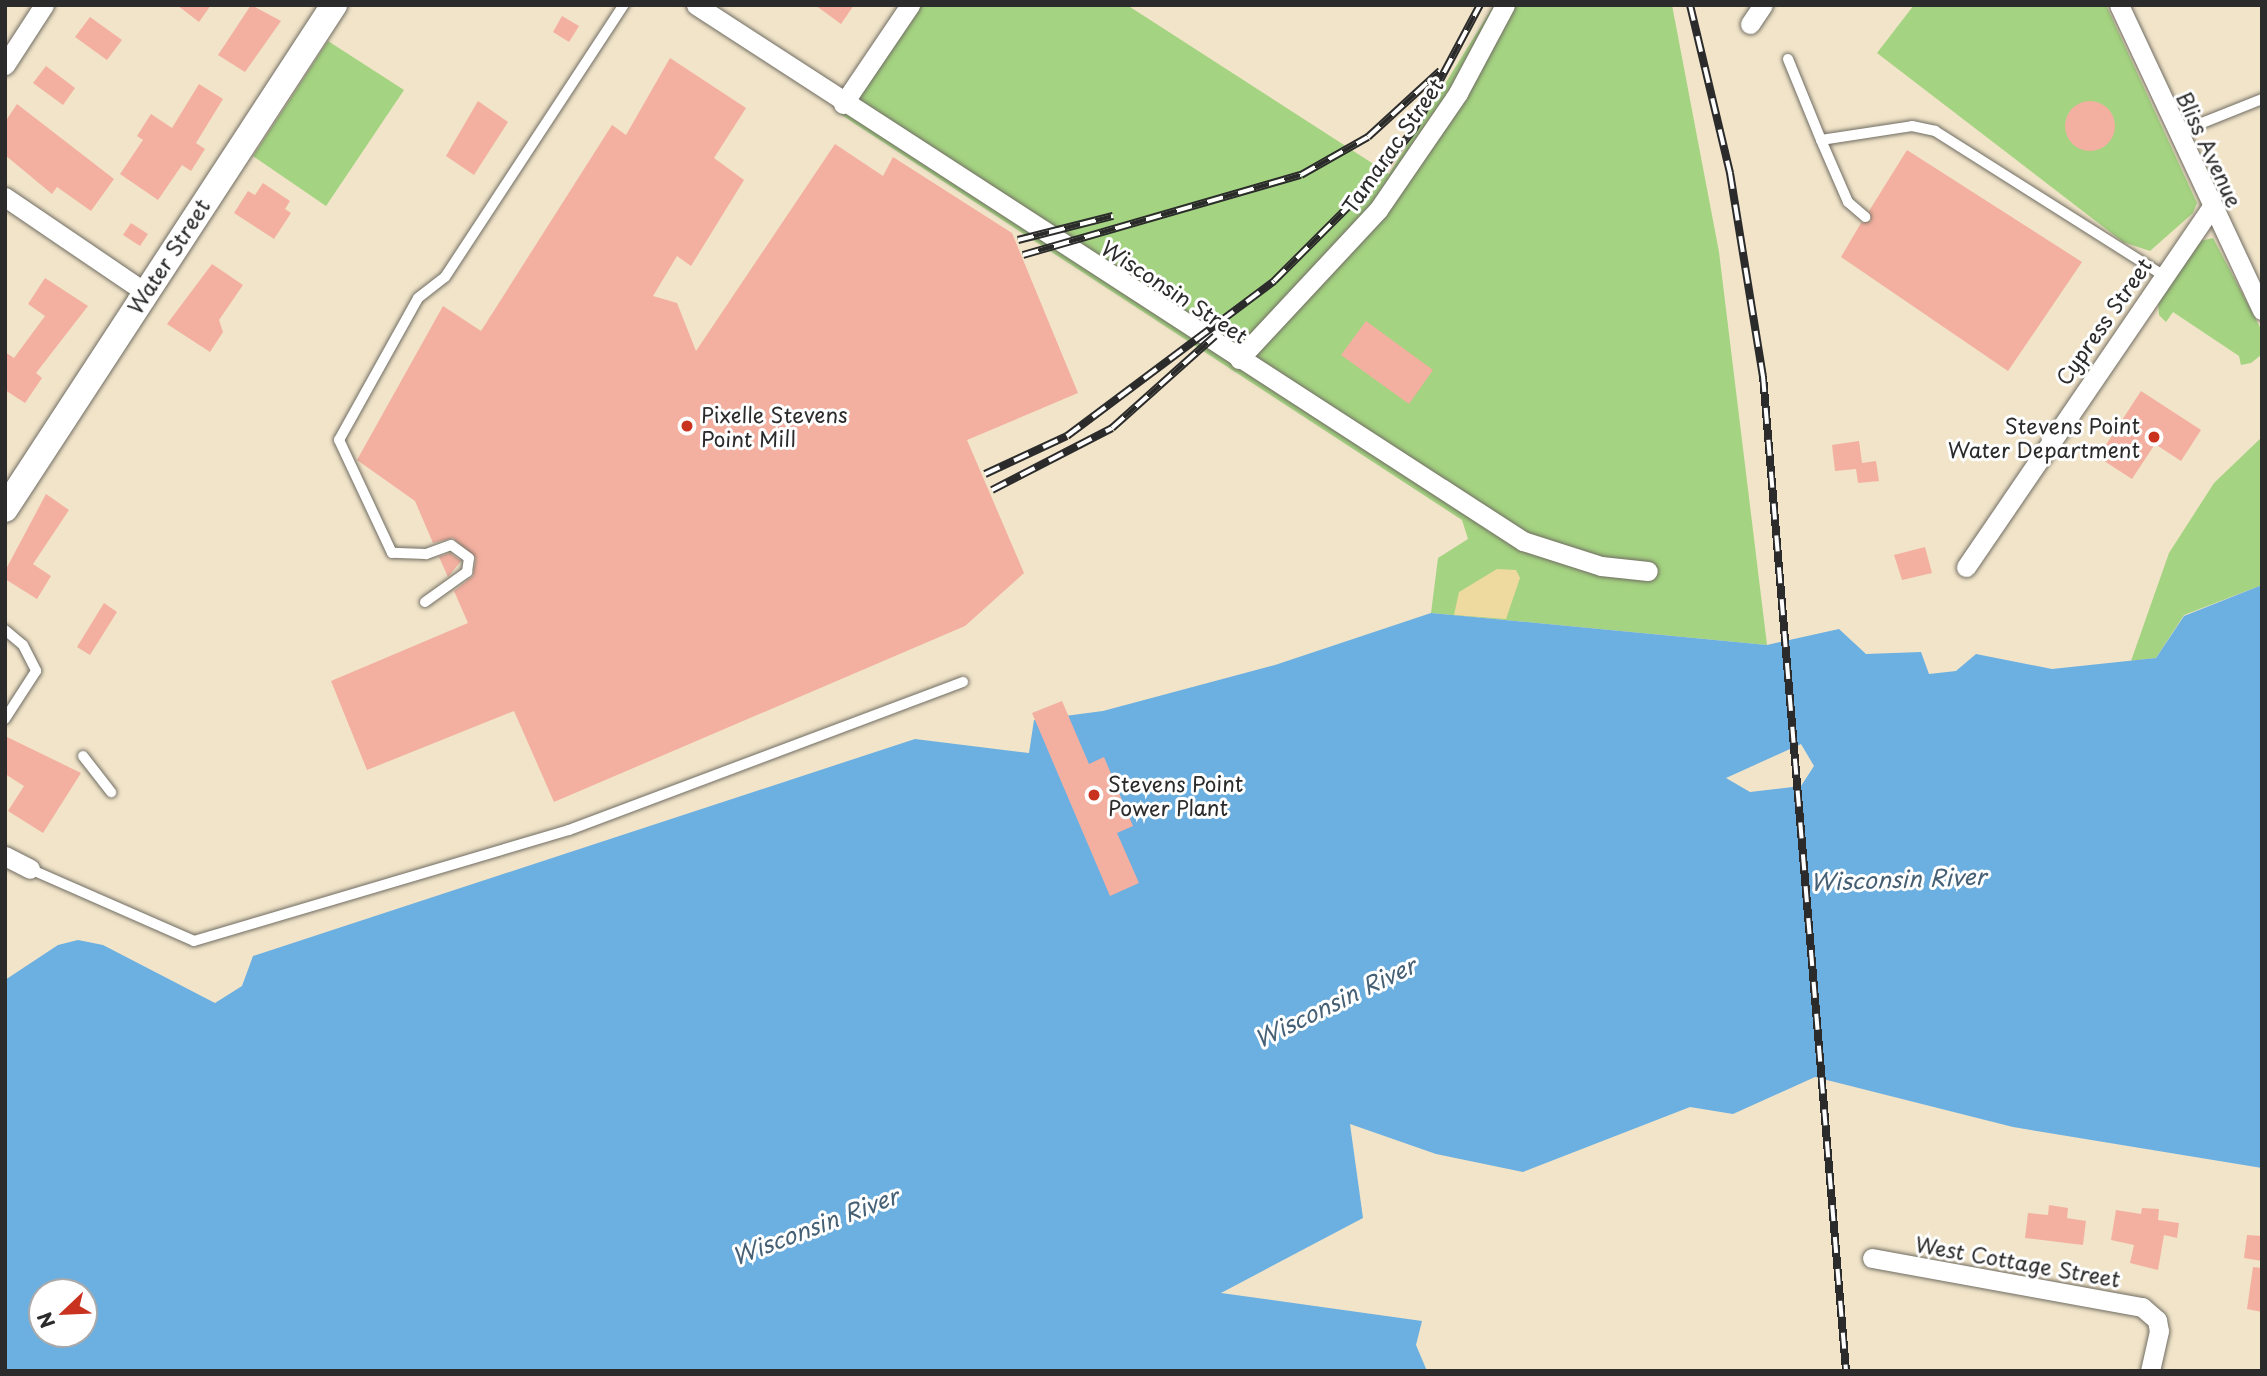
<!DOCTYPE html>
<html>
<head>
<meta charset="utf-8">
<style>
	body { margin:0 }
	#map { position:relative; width:2267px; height:1376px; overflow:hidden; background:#f1e4c9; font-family:"Playpen Sans",sans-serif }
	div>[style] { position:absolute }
	.green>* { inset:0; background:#a4d381 }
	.sand>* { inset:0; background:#eeda9e }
	.water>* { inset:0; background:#6cafe1 }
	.building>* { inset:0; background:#f3b0a0 }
	.round { border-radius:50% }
	.roads { filter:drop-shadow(0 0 2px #706c62) drop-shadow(0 0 2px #706c62) }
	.lane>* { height:10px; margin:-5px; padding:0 5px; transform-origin:5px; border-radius:5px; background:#fff }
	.street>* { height:19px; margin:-9.5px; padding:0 9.5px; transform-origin:9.5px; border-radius:9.5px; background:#fff }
	.secondary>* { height:26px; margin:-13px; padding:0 13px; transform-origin:13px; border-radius:13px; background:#fff }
	.rail>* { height:8px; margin-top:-4px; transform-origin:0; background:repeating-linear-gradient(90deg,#fff 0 16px,#2b2b2b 0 32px); box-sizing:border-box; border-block:2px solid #2b2b2b }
	.dots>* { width:19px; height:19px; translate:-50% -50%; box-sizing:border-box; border:4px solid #fff; border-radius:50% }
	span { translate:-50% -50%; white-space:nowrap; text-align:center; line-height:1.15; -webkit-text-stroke:6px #fff; paint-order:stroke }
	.street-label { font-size:21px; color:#2b2b2b }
	.poi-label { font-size:21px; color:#2b2b2b }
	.left { translate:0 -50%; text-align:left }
	.right { translate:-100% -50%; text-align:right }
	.water-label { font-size:23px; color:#456074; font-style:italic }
	.frame { position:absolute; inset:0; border:7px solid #2b2b2b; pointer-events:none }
	.north { position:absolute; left:28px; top:1278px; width:70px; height:70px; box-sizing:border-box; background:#fff; border:2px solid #aaa; border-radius:50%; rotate:247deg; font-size:19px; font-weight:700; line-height:28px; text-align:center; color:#2b2b2b }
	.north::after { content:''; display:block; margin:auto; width:24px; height:32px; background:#c8321e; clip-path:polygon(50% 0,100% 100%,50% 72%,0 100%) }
</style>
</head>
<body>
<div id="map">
	<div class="green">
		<div style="clip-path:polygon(918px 5px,1127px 5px,1389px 174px,1494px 5px,1672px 5px,1719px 252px,1767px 645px,1431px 613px,1438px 558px,1468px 539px,1462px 520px,840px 114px)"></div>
		<div style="clip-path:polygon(1914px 5px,2106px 5px,2197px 203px,2193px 213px,2150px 251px,2123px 242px,1877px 53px)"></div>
		<div style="clip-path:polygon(328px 41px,404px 90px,326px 206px,253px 156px)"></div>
		<div style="clip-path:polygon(2213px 238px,2261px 329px,2261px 355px,2251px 363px,2241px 365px,2239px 356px,2173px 312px,2166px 322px,2159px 315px,2158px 300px,2196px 242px)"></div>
		<div style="clip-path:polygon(2262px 437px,2262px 585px,2184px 615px,2156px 658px,2131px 661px,2169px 553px,2214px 483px)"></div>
	</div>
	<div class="sand">
		<div style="clip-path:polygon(1497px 569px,1516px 570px,1520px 578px,1506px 619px,1454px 615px,1459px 592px)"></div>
	</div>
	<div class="water">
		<div style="clip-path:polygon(evenodd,2262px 585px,2262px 1168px,2013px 1127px,1815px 1077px,1733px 1114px,1690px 1107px,1523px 1172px,1436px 1154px,1350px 1124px,1363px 1218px,1221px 1293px,1422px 1321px,1416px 1345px,1427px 1371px,5px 1371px,5px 980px,58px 945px,78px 940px,103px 945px,215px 1003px,242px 986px,253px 956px,915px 739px,1029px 753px,1034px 720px,1103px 711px,1275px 665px,1431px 613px,1767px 645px,1839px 629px,1866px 654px,1921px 652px,1929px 674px,1956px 671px,1976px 654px,2052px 669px,2156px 658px,2184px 616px,2262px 585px,1801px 744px,1814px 766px,1801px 786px,1750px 792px,1726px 778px,1801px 744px,2262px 585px,42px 1292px,84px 1292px,84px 1334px,42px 1334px,42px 1292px)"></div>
	</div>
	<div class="building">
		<div style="clip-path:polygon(177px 5px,211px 5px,199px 22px)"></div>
		<div style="clip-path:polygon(251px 5px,281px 21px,245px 72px,218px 55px)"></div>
		<div style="clip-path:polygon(815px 5px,854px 5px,841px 24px)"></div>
		<div style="clip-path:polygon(562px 16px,579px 26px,569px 42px,553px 32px)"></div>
		<div style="clip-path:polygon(90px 17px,122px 40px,107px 60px,75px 37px)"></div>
		<div style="clip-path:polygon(670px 58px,746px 108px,714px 158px,744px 180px,691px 266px,677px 256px,653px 296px,677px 303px,696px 351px,835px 144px,883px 176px,893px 157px,1012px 233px,1078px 393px,967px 440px,1024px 573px,965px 626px,554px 802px,514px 711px,367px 770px,331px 681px,468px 623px,454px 591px,473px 576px,476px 558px,453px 538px,433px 543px,415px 501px,357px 460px,443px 306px,481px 331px,612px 125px,626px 135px)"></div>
		<div style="clip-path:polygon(46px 66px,75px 88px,63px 105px,33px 83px)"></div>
		<div style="clip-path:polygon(199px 84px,223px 99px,196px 143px,205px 149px,191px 171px,182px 165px,158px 200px,120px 174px,143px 140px,137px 136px,151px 114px,172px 128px)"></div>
		<div class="round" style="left:2065px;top:101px;width:50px;height:50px"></div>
		<div style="clip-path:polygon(478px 101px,508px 122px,474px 175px,446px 156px)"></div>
		<div style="clip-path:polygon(17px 104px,114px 179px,91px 211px,57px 187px,52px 194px,5px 155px,5px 122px)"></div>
		<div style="clip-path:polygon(1907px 150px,2082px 262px,2008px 371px,1841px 257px,1861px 223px,1871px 221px,1869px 211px)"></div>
		<div style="clip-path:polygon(263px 183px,290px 201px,285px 209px,291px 213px,274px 239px,234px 213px,248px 191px,255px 195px)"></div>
		<div style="clip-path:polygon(131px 223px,148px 234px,140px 246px,123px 235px)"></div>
		<div style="clip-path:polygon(212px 264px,243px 285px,219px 320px,223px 332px,210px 352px,167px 324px)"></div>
		<div style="clip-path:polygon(45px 278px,88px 306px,36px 373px,42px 378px,25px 403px,5px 390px,5px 352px,14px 358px,45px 316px,28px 304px)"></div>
		<div style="clip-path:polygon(1366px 321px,1433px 370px,1409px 404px,1341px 355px)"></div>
		<div style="clip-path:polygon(2141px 391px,2201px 430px,2181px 461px,2155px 444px,2132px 479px,2098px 457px)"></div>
		<div style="clip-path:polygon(1859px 441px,1862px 463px,1876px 461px,1879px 481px,1858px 483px,1856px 469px,1835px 471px,1832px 445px)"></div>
		<div style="clip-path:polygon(46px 494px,69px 510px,33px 564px,51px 576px,37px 599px,5px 579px,5px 571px)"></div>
		<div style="clip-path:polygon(1925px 547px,1932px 573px,1902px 580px,1894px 555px)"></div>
		<div style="clip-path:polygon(450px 553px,461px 561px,448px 577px,439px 557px)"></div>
		<div style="clip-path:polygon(104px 603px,117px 612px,90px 655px,77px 647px)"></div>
		<div style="clip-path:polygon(1062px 701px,1089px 764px,1104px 757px,1133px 826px,1117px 833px,1139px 883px,1110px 896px,1032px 713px)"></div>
		<div style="clip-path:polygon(5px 736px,81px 773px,43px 833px,8px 811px,24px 786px,5px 774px)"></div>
		<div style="clip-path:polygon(2049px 1205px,2068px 1208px,2067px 1218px,2086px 1221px,2083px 1245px,2025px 1238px,2028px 1213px,2048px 1215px)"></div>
		<div style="clip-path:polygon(2142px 1208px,2159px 1209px,2158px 1220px,2179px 1223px,2177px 1238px,2164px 1235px,2158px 1270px,2130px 1263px,2134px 1245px,2111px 1240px,2116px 1210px,2141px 1214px)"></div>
		<div style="clip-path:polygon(2247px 1235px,2262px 1236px,2262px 1261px,2244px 1258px)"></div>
		<div style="clip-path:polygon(2253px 1267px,2262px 1268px,2262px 1312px,2247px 1309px)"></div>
	</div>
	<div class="roads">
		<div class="lane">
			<div style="left:1788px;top:59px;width:87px;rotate:67.8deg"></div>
			<div style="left:1821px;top:140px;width:92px;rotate:-8.7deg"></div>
			<div style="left:1912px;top:126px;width:24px;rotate:12deg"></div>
			<div style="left:1935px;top:131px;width:270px;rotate:32.3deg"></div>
			<div style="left:2177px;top:133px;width:92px;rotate:-21.8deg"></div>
			<div style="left:1821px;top:140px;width:68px;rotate:66.5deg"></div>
			<div style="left:1848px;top:202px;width:23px;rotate:41deg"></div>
			<div style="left:425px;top:602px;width:52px;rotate:-35.5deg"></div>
			<div style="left:467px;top:572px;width:14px;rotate:-82deg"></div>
			<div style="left:469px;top:558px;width:22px;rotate:-144deg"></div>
			<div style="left:451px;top:545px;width:27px;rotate:160deg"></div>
			<div style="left:426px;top:554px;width:34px;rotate:-178deg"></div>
			<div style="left:392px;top:553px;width:125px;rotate:-115.1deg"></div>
			<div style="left:339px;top:440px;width:162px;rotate:-60.9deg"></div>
			<div style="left:418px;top:298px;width:34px;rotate:-38deg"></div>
			<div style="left:445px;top:277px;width:326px;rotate:-56.7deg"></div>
			<div style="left:5px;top:630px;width:23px;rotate:40deg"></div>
			<div style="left:23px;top:645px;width:29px;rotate:63deg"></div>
			<div style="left:36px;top:671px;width:57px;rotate:122.9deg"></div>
			<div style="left:83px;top:756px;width:46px;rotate:52.1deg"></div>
			<div style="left:30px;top:869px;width:179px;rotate:23.7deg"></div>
			<div style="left:194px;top:941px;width:391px;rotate:-16.5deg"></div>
			<div style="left:569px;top:830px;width:421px;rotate:-20.6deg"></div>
		</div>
		<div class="street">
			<div style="left:696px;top:5px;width:986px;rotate:32.95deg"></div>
			<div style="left:1523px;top:541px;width:82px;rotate:17.8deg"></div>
			<div style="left:1601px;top:566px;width:47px;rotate:6.1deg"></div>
			<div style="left:2119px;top:5px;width:337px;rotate:64.9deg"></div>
			<div style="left:1750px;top:24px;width:23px;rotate:-56deg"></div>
			<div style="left:5px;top:65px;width:72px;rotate:-57deg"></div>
			<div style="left:843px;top:104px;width:120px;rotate:-55.9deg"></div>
			<div style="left:5px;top:197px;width:169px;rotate:34.2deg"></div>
			<div style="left:1239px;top:359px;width:204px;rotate:-47deg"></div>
			<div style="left:1378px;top:210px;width:142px;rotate:-55.6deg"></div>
			<div style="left:1458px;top:93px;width:100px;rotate:-61.9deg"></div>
			<div style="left:1966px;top:567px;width:435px;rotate:-55.7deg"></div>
			<div style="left:5px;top:856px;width:28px;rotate:27deg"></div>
			<div style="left:1872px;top:1258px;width:274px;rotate:10.3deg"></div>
			<div style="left:2142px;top:1307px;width:20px;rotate:41deg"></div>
			<div style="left:2157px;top:1320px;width:11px;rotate:80deg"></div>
			<div style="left:2159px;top:1331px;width:41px;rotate:102.7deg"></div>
		</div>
		<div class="secondary">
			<div style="left:5px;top:509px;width:602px;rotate:-56.86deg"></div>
		</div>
	</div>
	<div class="rail">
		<div style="left:1690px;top:5px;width:173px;rotate:76.6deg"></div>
		<div style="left:1730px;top:173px;width:206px;rotate:80.8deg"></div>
		<div style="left:1763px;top:376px;width:998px;rotate:85.23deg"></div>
		<div style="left:1018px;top:240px;width:98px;rotate:-14.2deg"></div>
		<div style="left:1023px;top:255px;width:289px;rotate:-16.1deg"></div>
		<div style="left:1301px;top:175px;width:77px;rotate:-29.6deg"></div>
		<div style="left:1368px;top:137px;width:98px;rotate:-42.5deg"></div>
		<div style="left:985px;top:474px;width:90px;rotate:-24.9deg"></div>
		<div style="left:1067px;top:436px;width:259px;rotate:-36.8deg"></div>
		<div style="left:1274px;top:281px;width:134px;rotate:-45deg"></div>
		<div style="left:1369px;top:186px;width:73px;rotate:-51.7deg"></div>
		<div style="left:1414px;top:129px;width:140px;rotate:-62deg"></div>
		<div style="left:992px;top:490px;width:135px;rotate:-27.3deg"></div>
		<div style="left:1112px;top:428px;width:138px;rotate:-41.8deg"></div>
	</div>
	<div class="dots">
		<div style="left:687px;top:426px;background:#c8321e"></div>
		<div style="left:2154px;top:437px;background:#c8321e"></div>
		<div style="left:1094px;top:795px;background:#c8321e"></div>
	</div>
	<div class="street-label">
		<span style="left:1392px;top:145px;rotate:-55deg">Tamarac Street</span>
		<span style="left:2210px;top:149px;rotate:65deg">Bliss Avenue</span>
		<span style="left:168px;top:256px;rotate:-57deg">Water Street</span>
		<span style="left:1175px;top:291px;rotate:33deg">Wisconsin Street</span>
		<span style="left:2103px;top:321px;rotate:-55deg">Cypress Street</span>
		<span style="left:2018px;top:1261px;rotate:10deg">West Cottage Street</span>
	</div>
	<div class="poi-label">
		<span class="left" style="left:701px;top:426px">Pixelle Stevens<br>Point Mill</span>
		<span class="right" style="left:2140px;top:437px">Stevens Point<br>Water Department</span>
		<span class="left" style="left:1108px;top:795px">Stevens Point<br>Power Plant</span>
	</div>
	<div class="water-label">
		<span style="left:1898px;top:879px;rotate:-2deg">Wisconsin River</span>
		<span style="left:1335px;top:1002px;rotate:-26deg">Wisconsin River</span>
		<span style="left:815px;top:1226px;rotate:-21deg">Wisconsin River</span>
	</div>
	<div class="frame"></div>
	<div class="north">N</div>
</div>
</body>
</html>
